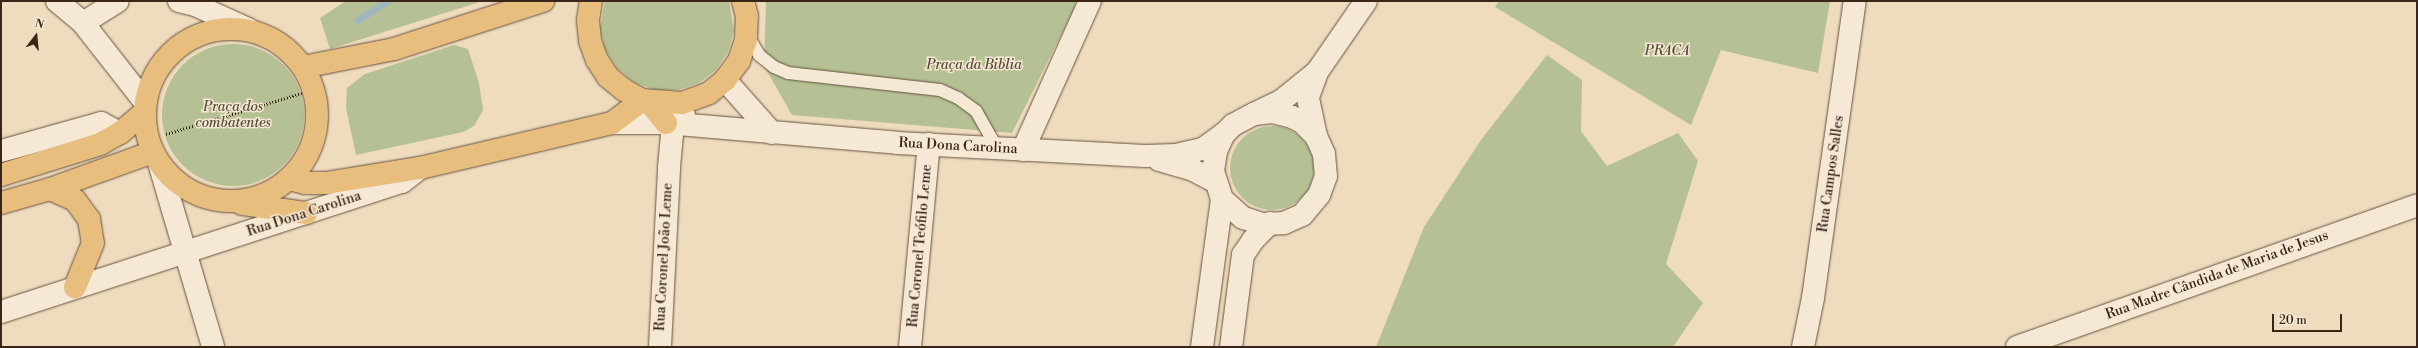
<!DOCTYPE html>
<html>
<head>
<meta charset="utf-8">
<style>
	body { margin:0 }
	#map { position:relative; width:2418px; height:348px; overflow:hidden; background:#efdbbd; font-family:"Libre Bodoni",serif }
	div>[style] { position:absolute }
	.green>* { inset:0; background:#b5c194 }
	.round { border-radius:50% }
	.stream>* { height:7px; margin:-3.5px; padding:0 3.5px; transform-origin:3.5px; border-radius:3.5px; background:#a0b8bd }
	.path>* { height:2.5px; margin-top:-1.25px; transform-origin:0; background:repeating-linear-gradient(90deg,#392618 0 1px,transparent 0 3px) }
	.roads { filter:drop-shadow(0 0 1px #665341) drop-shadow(0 0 1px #665341) }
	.lane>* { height:12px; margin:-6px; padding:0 6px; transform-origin:6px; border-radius:6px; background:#f5e8d4 }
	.street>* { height:22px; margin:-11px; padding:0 11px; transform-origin:11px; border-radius:11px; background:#f5e8d4 }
	.secondary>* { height:22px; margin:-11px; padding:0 11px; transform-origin:11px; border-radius:11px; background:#f5e8d4 }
	.primary>* { height:22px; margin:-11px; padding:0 11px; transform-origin:11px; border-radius:11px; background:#e8be7e }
	.primary>.ring { margin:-11px; padding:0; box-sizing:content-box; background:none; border:22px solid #e8be7e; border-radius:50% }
	span { translate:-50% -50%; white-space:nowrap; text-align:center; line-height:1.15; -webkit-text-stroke:3px #f5e8d4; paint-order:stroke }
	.park-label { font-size:14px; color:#584d37; font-style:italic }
	.street-label { font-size:14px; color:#392618 }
	.frame { position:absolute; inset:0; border:2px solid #392618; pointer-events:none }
	.north { position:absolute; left:16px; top:16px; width:40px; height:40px; -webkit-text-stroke:3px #f5e8d4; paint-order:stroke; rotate:16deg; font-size:11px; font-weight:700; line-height:16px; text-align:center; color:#392618 }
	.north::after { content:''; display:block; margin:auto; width:14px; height:18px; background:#392618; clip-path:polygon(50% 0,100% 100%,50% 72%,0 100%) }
	.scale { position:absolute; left:2272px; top:314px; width:70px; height:18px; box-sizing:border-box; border:2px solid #392618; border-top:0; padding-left:5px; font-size:12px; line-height:14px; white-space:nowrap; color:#392618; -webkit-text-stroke:3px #f5e8d4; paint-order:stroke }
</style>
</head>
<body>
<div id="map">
	<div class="green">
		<div style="clip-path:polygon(346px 1px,483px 1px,330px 49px,320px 18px)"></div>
		<div style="clip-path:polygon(605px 1px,729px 1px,734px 31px,728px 52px,716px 70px,699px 83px,678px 90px,655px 90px,634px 82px,617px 68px,605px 49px,600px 28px)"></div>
		<div style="clip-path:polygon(766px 1px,1076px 1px,1073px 11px,1012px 133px,792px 115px,764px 66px)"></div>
		<div style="clip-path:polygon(1499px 1px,1830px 1px,1818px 73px,1721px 50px,1691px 125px,1495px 7px)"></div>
		<div class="round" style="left:162px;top:44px;width:142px;height:142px"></div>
		<div style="clip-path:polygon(454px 45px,468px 49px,479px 83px,483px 110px,474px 126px,463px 132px,356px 155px,346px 108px,347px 88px,365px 74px)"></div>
		<div style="clip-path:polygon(1547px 55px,1582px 80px,1581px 131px,1607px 166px,1678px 133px,1698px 161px,1666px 264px,1703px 303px,1673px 347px,1376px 347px,1424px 227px,1481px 140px)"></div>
		<div class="round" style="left:1230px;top:126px;width:84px;height:84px"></div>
	</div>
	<div class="stream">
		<div style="left:358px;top:20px;width:35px;rotate:-33deg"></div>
	</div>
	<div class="path">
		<div style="left:166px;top:134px;width:148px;rotate:-16.8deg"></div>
	</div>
	<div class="roads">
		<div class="lane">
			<div style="left:747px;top:34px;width:24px;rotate:60deg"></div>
			<div style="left:759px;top:55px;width:19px;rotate:39deg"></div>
			<div style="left:774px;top:67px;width:15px;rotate:23deg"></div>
			<div style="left:788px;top:73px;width:153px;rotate:6.4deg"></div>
			<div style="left:940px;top:90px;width:20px;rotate:24deg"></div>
			<div style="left:958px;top:98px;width:22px;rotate:36deg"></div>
			<div style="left:976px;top:111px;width:43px;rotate:60.4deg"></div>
		</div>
		<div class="street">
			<div style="left:1px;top:151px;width:104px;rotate:-15.6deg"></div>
			<div style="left:101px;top:123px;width:21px;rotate:28deg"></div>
			<div style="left:1803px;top:347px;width:50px;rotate:-78.5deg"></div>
			<div style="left:1813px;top:298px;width:300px;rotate:-82deg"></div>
			<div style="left:2017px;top:347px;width:424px;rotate:-19.5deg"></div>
		</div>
		<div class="secondary">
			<div style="left:57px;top:1px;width:34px;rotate:40deg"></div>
			<div style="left:83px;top:23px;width:100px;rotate:51.9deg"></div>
			<div style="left:179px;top:1px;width:16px;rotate:14deg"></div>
			<div style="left:195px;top:5px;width:60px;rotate:24.4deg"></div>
			<div style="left:83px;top:23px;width:41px;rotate:-32.2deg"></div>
			<div style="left:725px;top:80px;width:71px;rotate:48.4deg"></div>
			<div style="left:1254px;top:114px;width:19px;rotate:-6deg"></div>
			<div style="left:1273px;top:112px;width:20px;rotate:15deg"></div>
			<div style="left:1292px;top:117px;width:11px;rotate:27deg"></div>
			<div style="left:1302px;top:122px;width:20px;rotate:45deg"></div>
			<div style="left:1316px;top:136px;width:20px;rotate:66deg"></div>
			<div style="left:1324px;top:154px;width:22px;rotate:85deg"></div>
			<div style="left:1326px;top:176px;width:20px;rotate:110deg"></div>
			<div style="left:1319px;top:195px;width:26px;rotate:130deg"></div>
			<div style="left:1302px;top:215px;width:20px;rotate:156deg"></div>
			<div style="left:1284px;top:223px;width:22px;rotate:177deg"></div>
			<div style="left:1262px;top:224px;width:20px;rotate:-162deg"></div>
			<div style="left:1243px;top:218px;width:28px;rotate:-138deg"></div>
			<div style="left:1222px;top:199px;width:29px;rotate:-108deg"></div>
			<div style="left:1213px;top:171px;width:20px;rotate:-81deg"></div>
			<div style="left:1216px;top:151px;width:19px;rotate:-65deg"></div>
			<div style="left:1224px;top:134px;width:13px;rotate:-45deg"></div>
			<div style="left:1233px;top:125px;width:24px;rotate:-28deg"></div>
			<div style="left:1254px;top:114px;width:30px;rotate:-26deg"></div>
			<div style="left:1281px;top:101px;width:46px;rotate:-38.9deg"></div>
			<div style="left:1317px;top:72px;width:86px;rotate:-55.4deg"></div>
			<div style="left:612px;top:123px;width:54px"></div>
			<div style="left:666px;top:123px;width:232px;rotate:4.9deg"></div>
			<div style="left:897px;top:143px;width:248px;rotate:3deg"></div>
			<div style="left:1145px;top:156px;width:31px;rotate:-2deg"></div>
			<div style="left:1176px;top:155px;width:28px;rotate:-13deg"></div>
			<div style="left:1203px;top:149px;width:26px;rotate:-36deg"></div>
			<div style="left:1316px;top:136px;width:40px;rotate:-102deg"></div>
			<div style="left:1308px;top:97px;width:27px;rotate:-70deg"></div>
			<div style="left:1023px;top:150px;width:163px;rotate:-65.8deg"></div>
			<div style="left:1159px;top:160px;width:35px;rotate:16deg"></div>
			<div style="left:1193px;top:170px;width:25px;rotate:27deg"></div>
			<div style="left:159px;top:163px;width:192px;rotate:73.6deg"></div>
			<div style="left:1px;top:312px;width:422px;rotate:-18deg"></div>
			<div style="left:402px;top:182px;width:23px;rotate:-38deg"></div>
			<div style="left:660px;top:347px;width:180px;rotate:-87.1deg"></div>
			<div style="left:669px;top:167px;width:43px;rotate:-84.7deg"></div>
			<div style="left:673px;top:124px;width:14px;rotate:-39deg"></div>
			<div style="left:910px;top:347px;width:204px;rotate:-84.7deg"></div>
			<div style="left:1202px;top:347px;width:149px;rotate:-82.3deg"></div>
			<div style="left:1231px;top:347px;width:93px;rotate:-82.6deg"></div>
			<div style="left:1243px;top:255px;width:18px;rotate:-56deg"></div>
			<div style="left:1253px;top:240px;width:24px;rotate:-45deg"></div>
		</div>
		<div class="primary">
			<div style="left:591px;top:1px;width:20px;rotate:99deg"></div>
			<div style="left:588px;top:21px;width:20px;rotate:84deg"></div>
			<div style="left:590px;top:41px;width:20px;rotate:70deg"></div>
			<div style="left:597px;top:60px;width:20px;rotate:57deg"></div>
			<div style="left:608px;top:77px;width:21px;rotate:39deg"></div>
			<div style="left:624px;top:90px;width:21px;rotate:29deg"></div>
			<div style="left:642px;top:100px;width:40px;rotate:4.3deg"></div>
			<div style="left:682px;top:103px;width:29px;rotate:-20deg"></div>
			<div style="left:709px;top:93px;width:21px;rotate:-39deg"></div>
			<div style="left:725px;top:80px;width:24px;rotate:-54deg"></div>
			<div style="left:739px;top:61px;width:23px;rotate:-72deg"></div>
			<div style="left:746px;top:39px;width:23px;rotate:-88deg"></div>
			<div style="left:747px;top:16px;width:16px;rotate:-105deg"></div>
			<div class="ring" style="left:145px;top:29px;width:150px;height:150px"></div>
			<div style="left:303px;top:67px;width:93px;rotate:-11.2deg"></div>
			<div style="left:394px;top:49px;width:157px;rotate:-17.9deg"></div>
			<div style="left:649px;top:102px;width:27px;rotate:51deg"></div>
			<div style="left:1px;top:175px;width:104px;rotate:-17.4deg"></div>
			<div style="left:100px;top:144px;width:23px;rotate:-29deg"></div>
			<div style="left:120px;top:133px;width:30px;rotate:-40deg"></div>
			<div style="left:289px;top:179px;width:16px;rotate:14deg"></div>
			<div style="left:305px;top:183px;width:21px"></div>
			<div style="left:326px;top:183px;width:95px;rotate:-9.1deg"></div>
			<div style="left:420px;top:168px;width:197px;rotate:-13.2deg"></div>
			<div style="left:612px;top:123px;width:38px;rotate:-37deg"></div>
			<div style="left:50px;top:189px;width:27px;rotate:24deg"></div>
			<div style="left:75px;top:200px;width:24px;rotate:54deg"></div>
			<div style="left:89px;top:219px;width:24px;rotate:81deg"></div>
			<div style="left:93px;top:243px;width:48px;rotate:112.2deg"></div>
			<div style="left:1px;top:203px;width:51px;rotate:-15.9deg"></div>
			<div style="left:50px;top:189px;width:109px;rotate:-19.8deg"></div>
			<div style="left:242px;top:204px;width:65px;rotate:8deg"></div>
		</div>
	</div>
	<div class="park-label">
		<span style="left:1667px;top:51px">PRACA</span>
		<span style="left:974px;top:65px">Praça da Biblia</span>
		<span style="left:233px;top:115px">Praça dos<br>combatentes</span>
	</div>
	<div class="street-label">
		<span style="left:958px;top:146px;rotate:3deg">Rua Dona Carolina</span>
		<span style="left:1831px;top:174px;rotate:-82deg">Rua Campos Salles</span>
		<span style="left:304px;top:214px;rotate:-18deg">Rua Dona Carolina</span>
		<span style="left:920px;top:246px;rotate:-85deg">Rua Coronel Teófilo Leme</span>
		<span style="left:664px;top:257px;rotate:-87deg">Rua Coronel João Leme</span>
		<span style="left:2217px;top:275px;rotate:-20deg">Rua Madre Cândida de Maria de Jesus</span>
	</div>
	<div class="frame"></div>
	<div class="north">N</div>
	<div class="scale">20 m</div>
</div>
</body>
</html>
